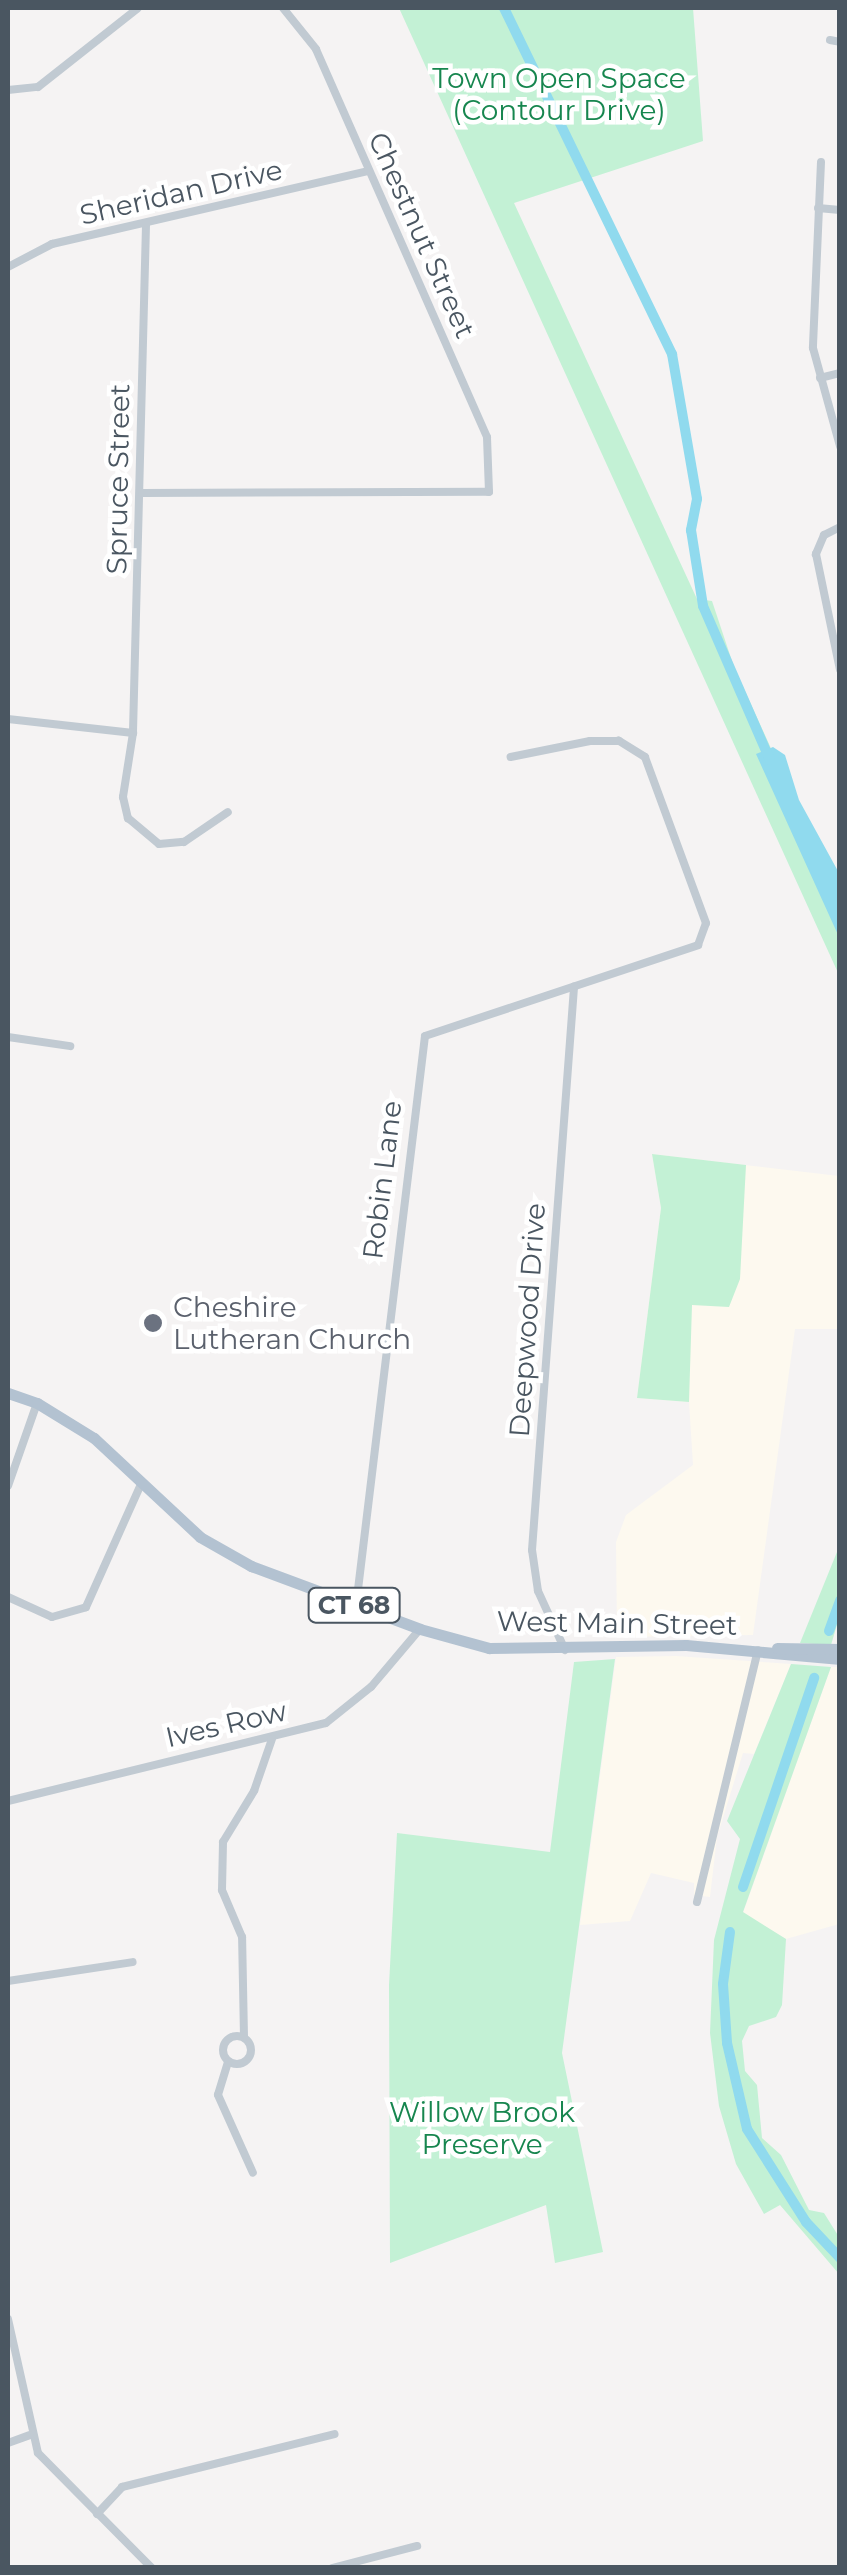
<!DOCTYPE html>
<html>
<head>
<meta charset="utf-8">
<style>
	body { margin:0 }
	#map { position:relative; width:847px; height:2575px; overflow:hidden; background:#f5f3f3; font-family:Montserrat,sans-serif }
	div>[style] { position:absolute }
	.commercial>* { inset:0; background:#fdf9ef }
	.green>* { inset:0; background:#c3f1d5 }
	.water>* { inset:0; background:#90daee }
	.canal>* { height:10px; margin:-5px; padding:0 5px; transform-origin:5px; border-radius:5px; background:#90daee }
	.minor>* { height:8px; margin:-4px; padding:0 4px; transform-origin:4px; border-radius:4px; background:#c1cad2 }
	.minor>.ring { margin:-4px; padding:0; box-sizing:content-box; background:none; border:8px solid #c1cad2; border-radius:50% }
	.primary>* { height:11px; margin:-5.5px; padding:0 5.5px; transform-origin:5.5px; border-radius:5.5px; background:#b3c2d1 }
	.dots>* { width:28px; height:28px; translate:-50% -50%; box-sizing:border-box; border:5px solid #fff; border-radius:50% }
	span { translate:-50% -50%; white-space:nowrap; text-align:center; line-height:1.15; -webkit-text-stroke:9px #fff; paint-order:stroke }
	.shield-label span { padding:2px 8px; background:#fff; border:2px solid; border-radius:8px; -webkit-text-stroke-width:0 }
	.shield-label { font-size:25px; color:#4a5661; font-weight:700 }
	.park-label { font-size:28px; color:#17864f }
	.street-label { font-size:28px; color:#4a5661 }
	.worship-label { font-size:28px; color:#5b616d }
	.left { translate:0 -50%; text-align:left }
	.frame { position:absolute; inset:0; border:10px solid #4a5661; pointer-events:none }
</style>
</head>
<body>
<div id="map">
	<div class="commercial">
		<div style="clip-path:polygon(652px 1154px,839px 1176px,839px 1329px,795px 1329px,753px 1635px,617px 1637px,616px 1542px,626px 1515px,693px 1465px,689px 1402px,637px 1398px,661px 1208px)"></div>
		<div style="clip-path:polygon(839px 1645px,839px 1924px,786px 1939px,743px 1913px,831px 1667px,838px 1667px)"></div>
		<div style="clip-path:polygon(676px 1656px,791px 1664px,754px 1754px,743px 1753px,717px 1837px,710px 1897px,694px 1895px,694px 1883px,651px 1873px,630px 1921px,580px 1925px,616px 1657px)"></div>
	</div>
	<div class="green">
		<div style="clip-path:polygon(399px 8px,693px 8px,703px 141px,514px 203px,697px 599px,712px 601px,734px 667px,839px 898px,839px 975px)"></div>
		<div style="clip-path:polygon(652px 1154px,746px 1165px,740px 1279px,729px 1307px,692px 1305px,689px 1402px,637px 1398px,661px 1208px)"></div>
		<div style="clip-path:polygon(839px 1547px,839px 1618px,831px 1645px,800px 1643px)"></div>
		<div style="clip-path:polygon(615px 1659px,562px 2053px,603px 2252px,555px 2263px,546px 2205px,390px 2263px,389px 1985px,397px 1833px,550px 1852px,574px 1662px)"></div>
		<div style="clip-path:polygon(791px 1664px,831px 1667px,743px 1912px,786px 1939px,782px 2005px,776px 2017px,749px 2026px,742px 2041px,745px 2071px,757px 2085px,762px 2138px,781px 2155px,809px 2210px,824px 2213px,839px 2237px,839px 2274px,780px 2205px,764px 2214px,736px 2164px,719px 2106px,710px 2033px,714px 1940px,740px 1839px,727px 1821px)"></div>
	</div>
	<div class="water">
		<div style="clip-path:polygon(773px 747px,785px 755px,799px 800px,839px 873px,839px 937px,756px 754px)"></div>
	</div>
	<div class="canal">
		<div style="left:504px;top:8px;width:385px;rotate:64.1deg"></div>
		<div style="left:672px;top:354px;width:147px;rotate:80.2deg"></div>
		<div style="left:697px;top:499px;width:32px;rotate:101deg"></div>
		<div style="left:691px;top:530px;width:77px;rotate:81deg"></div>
		<div style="left:703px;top:606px;width:168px;rotate:66.5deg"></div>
		<div style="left:829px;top:1631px;width:33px;rotate:-70deg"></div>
		<div style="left:743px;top:1887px;width:221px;rotate:-71.2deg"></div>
		<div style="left:730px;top:1932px;width:52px;rotate:97.7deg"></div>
		<div style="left:723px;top:1984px;width:59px;rotate:86.1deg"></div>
		<div style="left:727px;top:2043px;width:88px;rotate:76.9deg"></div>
		<div style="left:747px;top:2129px;width:110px;rotate:57.6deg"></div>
		<div style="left:806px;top:2222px;width:50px;rotate:46.6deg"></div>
	</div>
	<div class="minor">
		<div style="left:830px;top:40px;width:10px;rotate:11deg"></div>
		<div style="left:8px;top:90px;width:30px;rotate:-6deg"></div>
		<div style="left:38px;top:87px;width:127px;rotate:-38.3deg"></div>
		<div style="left:821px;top:162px;width:186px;rotate:92.5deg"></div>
		<div style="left:813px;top:348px;width:102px;rotate:74.6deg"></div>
		<div style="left:818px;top:208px;width:22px;rotate:5deg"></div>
		<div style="left:146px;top:225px;width:508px;rotate:91.47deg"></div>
		<div style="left:133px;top:733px;width:65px;rotate:98.9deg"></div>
		<div style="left:123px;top:797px;width:22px;rotate:77deg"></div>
		<div style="left:128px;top:818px;width:40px;rotate:40deg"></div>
		<div style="left:159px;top:844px;width:25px;rotate:-5deg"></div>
		<div style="left:184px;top:842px;width:53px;rotate:-34.3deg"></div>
		<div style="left:8px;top:267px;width:50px;rotate:-27.6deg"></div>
		<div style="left:52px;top:244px;width:324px;rotate:-13deg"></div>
		<div style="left:820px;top:378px;width:21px;rotate:-14deg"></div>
		<div style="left:142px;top:493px;width:347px;rotate:-0.2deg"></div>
		<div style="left:489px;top:492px;width:55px;rotate:-92.1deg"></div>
		<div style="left:487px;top:437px;width:424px;rotate:-113.8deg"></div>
		<div style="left:316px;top:49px;width:53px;rotate:-128.8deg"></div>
		<div style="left:840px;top:527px;width:18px;rotate:153deg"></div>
		<div style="left:824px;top:535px;width:21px;rotate:113deg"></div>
		<div style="left:816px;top:554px;width:118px;rotate:78.3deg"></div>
		<div style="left:8px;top:719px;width:126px;rotate:6.4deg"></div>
		<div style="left:8px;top:1037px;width:63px;rotate:8.3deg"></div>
		<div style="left:8px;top:1486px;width:88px;rotate:-70.7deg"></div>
		<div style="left:8px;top:1597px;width:48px;rotate:24.4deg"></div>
		<div style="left:52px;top:1617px;width:35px;rotate:-16deg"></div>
		<div style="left:86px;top:1607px;width:135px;rotate:-65.9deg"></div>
		<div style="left:356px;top:1606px;width:574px;rotate:-83.1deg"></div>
		<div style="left:425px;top:1036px;width:288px;rotate:-18.4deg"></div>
		<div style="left:698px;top:945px;width:23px;rotate:-70deg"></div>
		<div style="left:706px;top:923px;width:177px;rotate:-110.2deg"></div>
		<div style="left:645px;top:757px;width:31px;rotate:-148deg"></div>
		<div style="left:619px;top:741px;width:29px;rotate:180deg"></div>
		<div style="left:590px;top:741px;width:81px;rotate:168.6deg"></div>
		<div style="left:565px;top:1650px;width:65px;rotate:-114.6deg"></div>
		<div style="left:538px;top:1591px;width:41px;rotate:-98.3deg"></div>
		<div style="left:532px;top:1550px;width:565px;rotate:-85.73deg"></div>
		<div style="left:8px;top:1801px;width:327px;rotate:-13.8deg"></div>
		<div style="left:326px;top:1723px;width:58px;rotate:-38.7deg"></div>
		<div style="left:371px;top:1687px;width:76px;rotate:-49.8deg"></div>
		<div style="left:697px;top:1902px;width:259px;rotate:-76.4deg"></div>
		<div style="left:8px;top:1981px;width:126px;rotate:-8.6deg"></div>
		<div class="ring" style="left:223px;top:2036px;width:20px;height:20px"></div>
		<div style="left:244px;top:2037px;width:100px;rotate:-91.1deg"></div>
		<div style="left:242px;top:1937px;width:51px;rotate:-113.1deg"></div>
		<div style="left:222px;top:1890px;width:48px;rotate:-88.8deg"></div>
		<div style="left:223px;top:1842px;width:60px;rotate:-58.7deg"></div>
		<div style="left:254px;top:1791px;width:55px;rotate:-70.9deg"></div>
		<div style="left:228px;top:2062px;width:34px;rotate:107deg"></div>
		<div style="left:218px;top:2095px;width:85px;rotate:65.8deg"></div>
		<div style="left:8px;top:2319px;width:137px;rotate:77.4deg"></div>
		<div style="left:38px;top:2453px;width:162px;rotate:45.3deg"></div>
		<div style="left:8px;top:2443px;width:23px;rotate:-20deg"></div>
		<div style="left:97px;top:2514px;width:37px;rotate:-47deg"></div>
		<div style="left:122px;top:2487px;width:219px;rotate:-14deg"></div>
		<div style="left:332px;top:2568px;width:88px;rotate:-14.5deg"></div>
	</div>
	<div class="primary">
		<div style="left:8px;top:1393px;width:31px;rotate:19deg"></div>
		<div style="left:37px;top:1403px;width:67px;rotate:31.6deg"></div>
		<div style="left:94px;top:1438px;width:145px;rotate:43deg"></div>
		<div style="left:200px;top:1537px;width:59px;rotate:29.6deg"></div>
		<div style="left:251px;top:1566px;width:180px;rotate:20.4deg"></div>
		<div style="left:420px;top:1629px;width:72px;rotate:15.4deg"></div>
		<div style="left:489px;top:1648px;width:197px;rotate:-0.9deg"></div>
		<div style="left:686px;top:1645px;width:155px;rotate:5.2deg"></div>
		<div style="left:777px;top:1648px;width:63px;rotate:0.9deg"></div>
	</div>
	<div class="dots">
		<div style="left:153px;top:1323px;background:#6b7280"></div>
	</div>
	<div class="shield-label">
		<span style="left:354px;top:1605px">CT 68</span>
	</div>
	<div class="park-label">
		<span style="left:559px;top:94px">Town Open Space<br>(Contour Drive)</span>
		<span style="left:482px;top:2128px">Willow Brook<br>Preserve</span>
	</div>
	<div class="street-label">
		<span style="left:181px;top:192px;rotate:-13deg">Sheridan Drive</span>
		<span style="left:422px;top:235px;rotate:66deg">Chestnut Street</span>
		<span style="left:118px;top:479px;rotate:-89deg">Spruce Street</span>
		<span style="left:382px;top:1180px;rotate:-83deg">Robin Lane</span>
		<span style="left:527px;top:1320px;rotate:-86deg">Deepwood Drive</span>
		<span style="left:617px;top:1623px;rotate:1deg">West Main Street</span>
		<span style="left:226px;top:1724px;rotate:-13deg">Ives Row</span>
	</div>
	<div class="worship-label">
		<span class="left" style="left:173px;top:1323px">Cheshire<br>Lutheran Church</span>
	</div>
	<div class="frame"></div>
</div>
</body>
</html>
